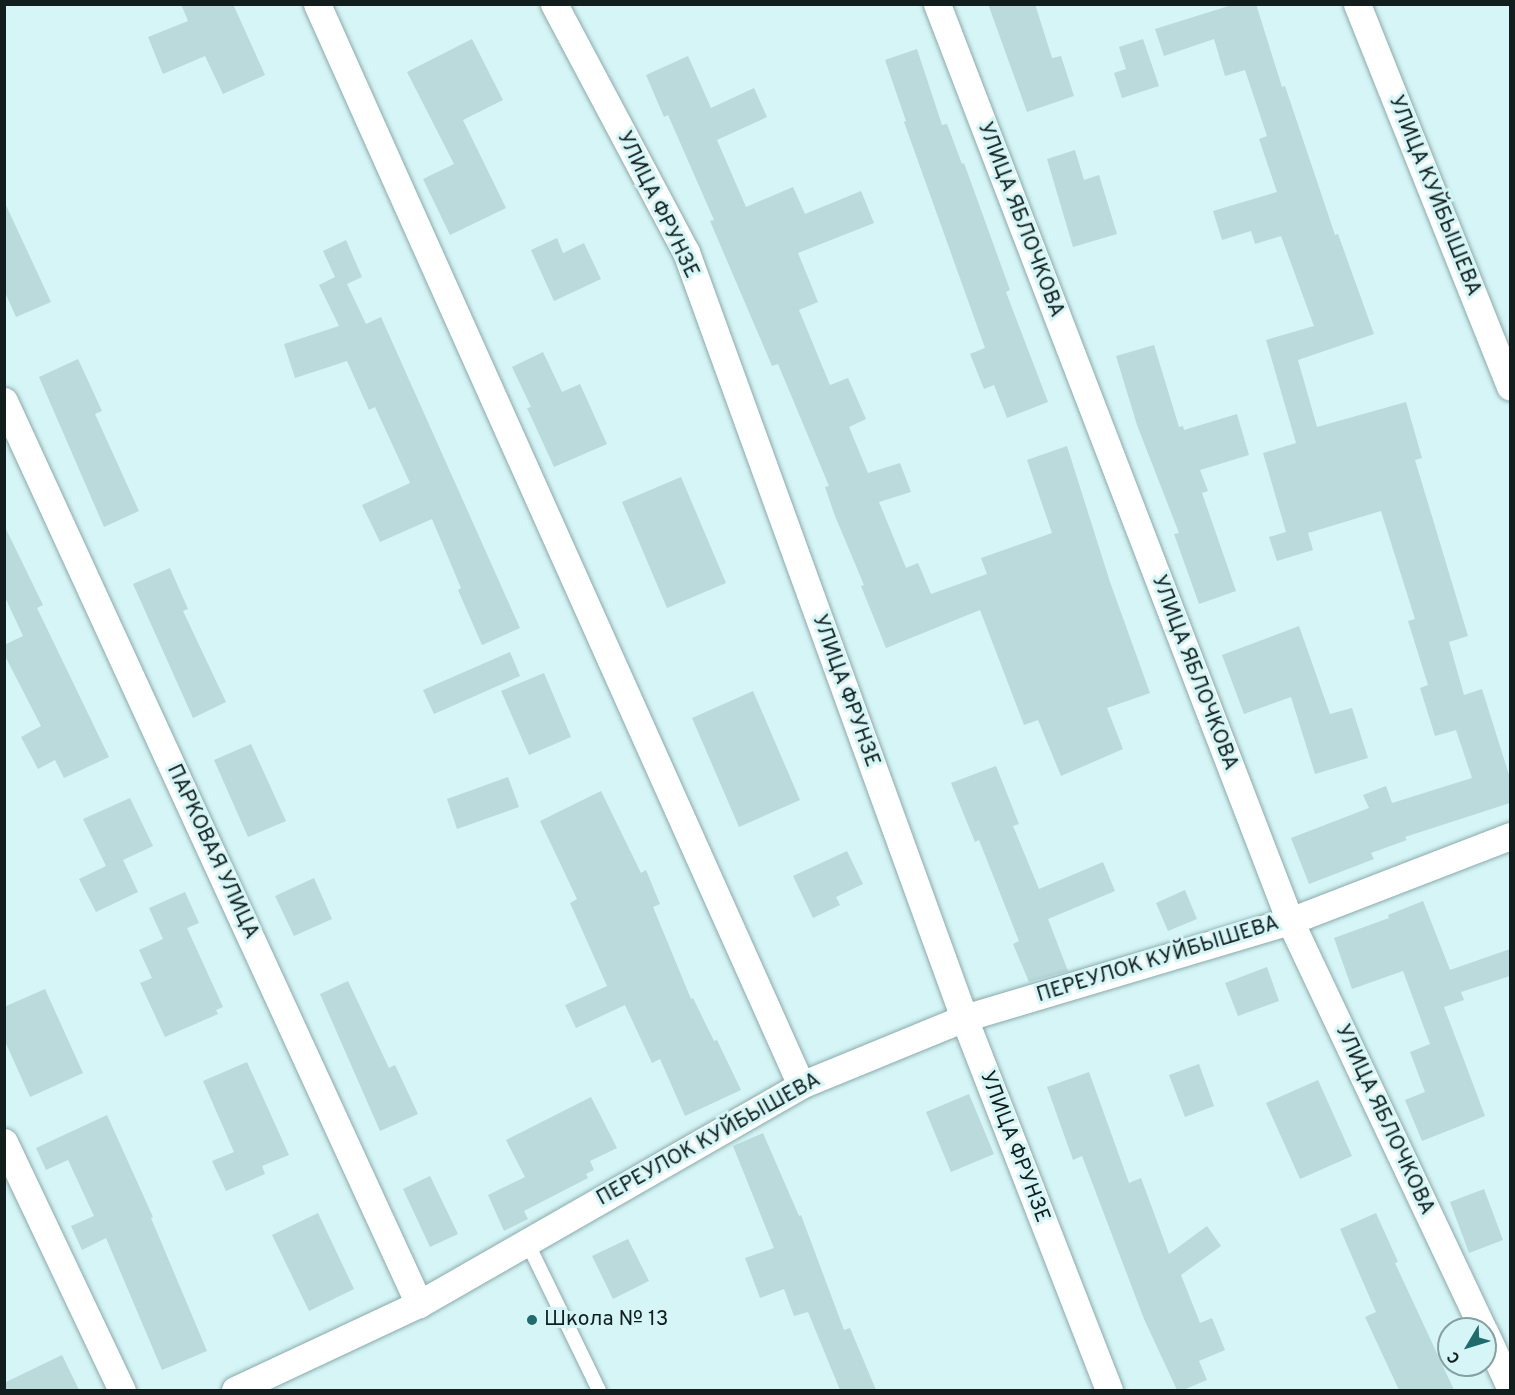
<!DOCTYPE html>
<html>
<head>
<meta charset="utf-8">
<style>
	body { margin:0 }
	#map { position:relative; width:1515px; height:1395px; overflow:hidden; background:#d5f5f6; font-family:Overpass,sans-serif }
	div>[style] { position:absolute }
	.building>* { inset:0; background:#badadb }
	.roads { filter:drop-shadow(0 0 2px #8baaab) drop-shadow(0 0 2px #8baaab) }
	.service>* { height:14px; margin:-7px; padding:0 7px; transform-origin:7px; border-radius:7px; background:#fff }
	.minor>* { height:27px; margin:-13.5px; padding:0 13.5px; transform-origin:13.5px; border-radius:13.5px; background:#fff }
	.dots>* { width:16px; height:16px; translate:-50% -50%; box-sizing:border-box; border:3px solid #d5f5f6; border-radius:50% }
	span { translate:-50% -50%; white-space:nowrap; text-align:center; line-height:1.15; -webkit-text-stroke:6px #d5f5f6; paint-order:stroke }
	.street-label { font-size:21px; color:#121e1e }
	.poi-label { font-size:21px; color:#121e1e }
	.left { translate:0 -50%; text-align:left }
	.frame { position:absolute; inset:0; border:6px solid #121e1e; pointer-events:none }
	.north { position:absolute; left:1437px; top:1317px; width:60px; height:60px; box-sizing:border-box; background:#d5f5f6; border:2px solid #879fa0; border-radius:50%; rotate:232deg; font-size:16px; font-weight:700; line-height:24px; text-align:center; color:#121e1e }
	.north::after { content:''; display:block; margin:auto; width:21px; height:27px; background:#1f6b6e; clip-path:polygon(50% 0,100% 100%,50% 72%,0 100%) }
</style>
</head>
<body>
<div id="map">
	<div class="building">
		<div style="clip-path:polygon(181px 4px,233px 4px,265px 75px,223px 94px,205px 56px,163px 74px,148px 37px,188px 21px)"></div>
		<div style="clip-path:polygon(988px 4px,1035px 4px,1052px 58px,1061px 56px,1074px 96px,1027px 112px)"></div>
		<div style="clip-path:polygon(1235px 4px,1256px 4px,1282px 87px,1285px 86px,1335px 235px,1338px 234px,1374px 334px,1298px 360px,1317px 427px,1406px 402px,1422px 458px,1415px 460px,1468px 636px,1449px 642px,1464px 695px,1482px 689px,1510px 778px,1510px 803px,1405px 837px,1407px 840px,1371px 853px,1374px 859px,1309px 884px,1291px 838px,1369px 808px,1363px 795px,1386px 786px,1392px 803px,1472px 778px,1456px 730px,1435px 736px,1420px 688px,1428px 685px,1408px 621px,1415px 619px,1381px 511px,1308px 533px,1313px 550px,1277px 561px,1269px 537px,1286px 532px,1263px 453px,1296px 443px,1266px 340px,1314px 326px,1281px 236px,1255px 244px,1251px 231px,1222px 240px,1213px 211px,1277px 192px,1259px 139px,1267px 136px,1245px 70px,1225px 76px,1214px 39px,1164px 56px,1155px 29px)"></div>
		<div style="clip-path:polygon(472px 39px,503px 100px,463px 120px,506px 208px,450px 235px,423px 179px,454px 164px,407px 72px)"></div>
		<div style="clip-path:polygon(1143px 39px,1159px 86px,1122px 98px,1114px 73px,1126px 69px,1119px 47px)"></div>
		<div style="clip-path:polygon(917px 49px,942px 125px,947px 124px,962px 164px,964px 163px,1010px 290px,1006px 292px,1048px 402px,1007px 418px,994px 385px,984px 389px,970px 354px,985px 348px,904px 122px,906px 121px,885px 60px)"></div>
		<div style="clip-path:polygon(688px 56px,711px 108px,754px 88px,767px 117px,717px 140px,746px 207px,793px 187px,805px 214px,861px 191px,874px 223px,798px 253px,818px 302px,799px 310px,830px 385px,848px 378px,866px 419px,849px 427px,868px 473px,900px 463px,911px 492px,879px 502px,906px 568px,918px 563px,931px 594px,987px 574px,981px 558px,1052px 533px,1027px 460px,1067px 446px,1110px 582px,1150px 693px,1107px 708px,1123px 749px,1061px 776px,1038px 720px,1024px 725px,980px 610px,886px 648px,861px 586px,864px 585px,835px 516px,825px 487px,829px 486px,778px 364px,772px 366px,710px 221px,714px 220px,668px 115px,664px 117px,646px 75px)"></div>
		<div style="clip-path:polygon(1075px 150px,1084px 180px,1099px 175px,1117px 234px,1073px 247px,1047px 159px)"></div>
		<div style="clip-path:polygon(4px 201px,51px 302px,16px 317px,4px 290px)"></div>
		<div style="clip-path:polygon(557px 238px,563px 253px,584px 243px,601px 279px,554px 301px,531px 250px)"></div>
		<div style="clip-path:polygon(346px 240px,362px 277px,347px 284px,366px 324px,381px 317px,520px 628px,482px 645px,458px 590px,461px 588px,432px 519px,380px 542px,362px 505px,410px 483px,375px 407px,369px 410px,347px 361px,295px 378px,284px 344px,339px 326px,319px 285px,335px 277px,323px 251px)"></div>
		<div style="clip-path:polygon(1154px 345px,1179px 427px,1183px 426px,1184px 430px,1237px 414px,1249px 455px,1200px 470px,1208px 491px,1202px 493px,1236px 591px,1199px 604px,1174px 534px,1179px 533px,1137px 425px,1116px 356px)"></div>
		<div style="clip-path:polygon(543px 352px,562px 392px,580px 384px,607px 444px,554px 467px,527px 408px,531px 407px,512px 367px)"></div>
		<div style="clip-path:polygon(78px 359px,102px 411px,95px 414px,139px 511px,104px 527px,39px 377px)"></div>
		<div style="clip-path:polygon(681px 477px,726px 583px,667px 608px,622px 502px)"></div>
		<div style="clip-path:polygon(4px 525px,43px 605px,37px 608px,109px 757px,64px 778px,55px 760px,38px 769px,21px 737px,41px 726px,4px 654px,4px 645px,23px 636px,4px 595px)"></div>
		<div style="clip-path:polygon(170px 568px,188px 609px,183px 611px,226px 702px,193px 718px,133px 584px)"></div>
		<div style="clip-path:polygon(1299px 626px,1330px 714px,1352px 708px,1368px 758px,1315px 774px,1291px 697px,1244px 714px,1222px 655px)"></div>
		<div style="clip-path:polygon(510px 652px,520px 676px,434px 714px,423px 690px)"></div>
		<div style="clip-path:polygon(544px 673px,571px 737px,529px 755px,501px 691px)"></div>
		<div style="clip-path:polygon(753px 691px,800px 800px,739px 827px,692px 718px)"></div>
		<div style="clip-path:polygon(251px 744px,286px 821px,248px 837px,214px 760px)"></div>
		<div style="clip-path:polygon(996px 766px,1019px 824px,1013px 826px,1039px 889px,1103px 862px,1115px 891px,1048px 919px,1068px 971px,1029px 982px,1013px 944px,1019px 941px,979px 840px,975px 842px,951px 783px)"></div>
		<div style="clip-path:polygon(508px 777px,519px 807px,457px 829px,447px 799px)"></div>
		<div style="clip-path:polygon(601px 791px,641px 873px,646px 870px,660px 904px,653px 907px,691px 999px,693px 998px,714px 1041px,717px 1040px,741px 1090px,685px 1116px,660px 1059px,652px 1063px,625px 1005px,576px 1028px,565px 1005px,607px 986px,570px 903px,577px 899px,540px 821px)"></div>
		<div style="clip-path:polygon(130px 798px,153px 846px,123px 860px,138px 892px,96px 912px,79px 879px,106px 866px,83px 819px)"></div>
		<div style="clip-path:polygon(847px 851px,863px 884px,836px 897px,840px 905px,813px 918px,793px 876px)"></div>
		<div style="clip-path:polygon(314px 878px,332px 919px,294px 936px,275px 896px)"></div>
		<div style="clip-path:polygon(1185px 890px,1197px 919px,1168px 931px,1156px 903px)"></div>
		<div style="clip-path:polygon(185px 892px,199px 923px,187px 928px,223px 1007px,216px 1010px,218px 1014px,165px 1037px,140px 983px,152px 978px,139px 950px,163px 939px,149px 908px)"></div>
		<div style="clip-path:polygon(1423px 901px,1450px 970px,1510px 949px,1510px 976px,1461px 992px,1464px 1000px,1444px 1007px,1485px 1116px,1422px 1141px,1405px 1100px,1425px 1092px,1410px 1052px,1430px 1044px,1403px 971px,1352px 989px,1334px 938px,1389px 918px,1388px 915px)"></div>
		<div style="clip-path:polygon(1267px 967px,1279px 1001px,1238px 1016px,1225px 983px)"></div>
		<div style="clip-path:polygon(348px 981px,389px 1068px,395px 1065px,418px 1114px,380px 1131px,320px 994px)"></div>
		<div style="clip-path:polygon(45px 989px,83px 1073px,30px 1097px,4px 1039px,4px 1007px)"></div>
		<div style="clip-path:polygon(247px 1062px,289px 1155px,262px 1166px,265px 1174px,226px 1191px,212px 1161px,234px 1152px,203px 1081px)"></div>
		<div style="clip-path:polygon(1199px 1064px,1214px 1106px,1185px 1117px,1169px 1075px)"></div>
		<div style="clip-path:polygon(1089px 1072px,1129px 1183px,1141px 1178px,1169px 1254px,1207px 1226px,1221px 1246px,1181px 1275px,1200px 1323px,1212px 1318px,1225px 1350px,1199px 1361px,1207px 1380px,1183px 1390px,1177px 1390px,1144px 1319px,1082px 1156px,1073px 1160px,1047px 1087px)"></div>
		<div style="clip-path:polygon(1318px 1080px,1352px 1156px,1300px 1179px,1266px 1103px)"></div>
		<div style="clip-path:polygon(969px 1094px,994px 1154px,951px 1172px,926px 1112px)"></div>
		<div style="clip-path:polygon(591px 1097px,617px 1148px,590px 1161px,594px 1170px,586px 1174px,588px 1178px,524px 1211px,528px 1219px,504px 1231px,488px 1195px,525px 1177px,506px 1140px)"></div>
		<div style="clip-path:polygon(107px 1115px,153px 1217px,151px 1218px,207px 1351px,162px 1370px,106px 1238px,82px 1250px,71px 1226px,94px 1216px,68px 1160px,46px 1170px,36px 1148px)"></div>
		<div style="clip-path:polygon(763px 1133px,799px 1216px,801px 1215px,844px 1330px,850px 1328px,876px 1390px,840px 1390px,808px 1312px,794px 1316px,784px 1289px,760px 1298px,745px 1258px,774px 1248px,733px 1146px)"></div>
		<div style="clip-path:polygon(430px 1176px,458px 1234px,430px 1247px,403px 1189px)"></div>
		<div style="clip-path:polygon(1484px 1189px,1503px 1240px,1469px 1253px,1450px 1202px)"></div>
		<div style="clip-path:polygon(318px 1213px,354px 1289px,309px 1311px,272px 1235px)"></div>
		<div style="clip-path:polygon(1376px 1213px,1398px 1262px,1395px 1263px,1454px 1390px,1399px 1390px,1365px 1317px,1376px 1312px,1340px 1229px)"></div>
		<div style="clip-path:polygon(628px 1239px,649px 1281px,613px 1299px,592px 1256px)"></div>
		<div style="clip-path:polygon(62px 1355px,79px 1390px,4px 1390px,4px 1383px)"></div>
	</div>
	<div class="roads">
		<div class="service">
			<div style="left:527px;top:1242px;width:165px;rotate:64.1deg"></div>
		</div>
		<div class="minor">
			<div style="left:317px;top:4px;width:1184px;rotate:65.88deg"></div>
			<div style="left:554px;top:4px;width:281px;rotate:62deg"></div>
			<div style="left:686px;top:252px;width:815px;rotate:70.05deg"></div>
			<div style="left:964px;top:1018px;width:399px;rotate:68.7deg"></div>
			<div style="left:937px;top:4px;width:983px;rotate:68.95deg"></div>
			<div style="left:1290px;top:921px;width:451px;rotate:64.7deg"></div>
			<div style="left:1357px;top:4px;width:412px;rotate:68.2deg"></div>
			<div style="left:4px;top:401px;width:994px;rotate:65.32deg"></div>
			<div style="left:4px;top:1142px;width:275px;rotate:64.6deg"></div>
			<div style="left:1485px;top:1333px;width:60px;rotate:65.2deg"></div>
			<div style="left:235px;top:1390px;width:203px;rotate:-25.1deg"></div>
			<div style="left:419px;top:1304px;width:440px;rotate:-29.8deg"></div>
			<div style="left:801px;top:1085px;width:176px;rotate:-22.3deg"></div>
			<div style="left:964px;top:1018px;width:340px;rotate:-16.6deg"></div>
			<div style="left:1290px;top:921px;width:236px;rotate:-21.1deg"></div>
		</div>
	</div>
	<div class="dots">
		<div style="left:532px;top:1320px;background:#1f6b6e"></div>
	</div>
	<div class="street-label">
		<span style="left:1434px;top:196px;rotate:68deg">УЛИЦА КУЙБЫШЕВА</span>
		<span style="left:657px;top:205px;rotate:64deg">УЛИЦА ФРУНЗЕ</span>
		<span style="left:1020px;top:220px;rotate:69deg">УЛИЦА ЯБЛОЧКОВА</span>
		<span style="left:1194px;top:673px;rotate:69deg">УЛИЦА ЯБЛОЧКОВА</span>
		<span style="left:845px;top:691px;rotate:70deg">УЛИЦА ФРУНЗЕ</span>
		<span style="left:212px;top:852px;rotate:65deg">ПАРКОВАЯ УЛИЦА</span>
		<span style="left:1158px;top:960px;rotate:-17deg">ПЕРЕУЛОК КУЙБЫШЕВА</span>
		<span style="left:1384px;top:1120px;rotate:65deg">УЛИЦА ЯБЛОЧКОВА</span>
		<span style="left:709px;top:1140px;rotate:-29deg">ПЕРЕУЛОК КУЙБЫШЕВА</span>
		<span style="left:1014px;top:1147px;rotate:69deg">УЛИЦА ФРУНЗЕ</span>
	</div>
	<div class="poi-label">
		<span class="left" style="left:544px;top:1320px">Школа № 13</span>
	</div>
	<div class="frame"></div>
	<div class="north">С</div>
</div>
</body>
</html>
